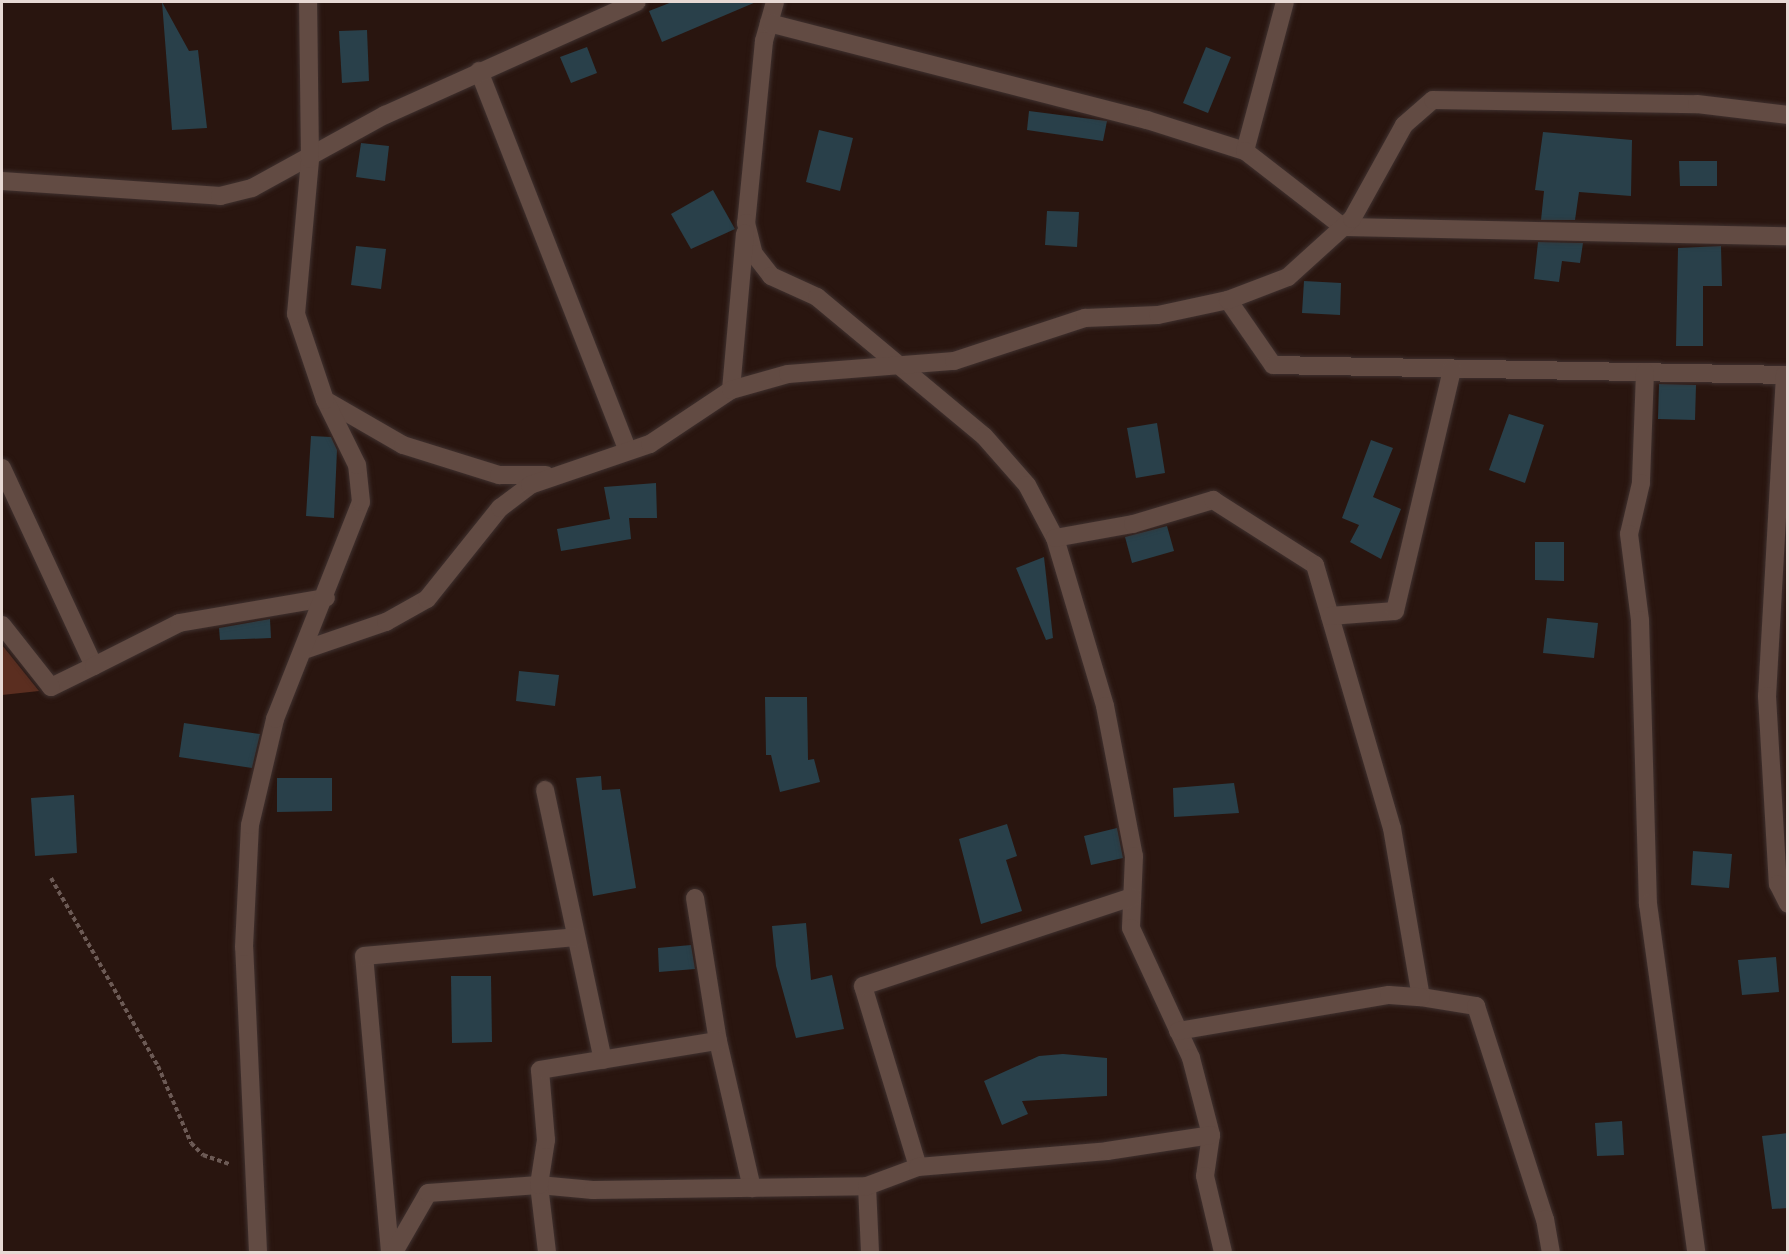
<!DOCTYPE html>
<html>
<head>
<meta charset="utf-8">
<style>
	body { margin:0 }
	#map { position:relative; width:1789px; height:1254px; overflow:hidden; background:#29150f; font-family:"Alegreya Sans",sans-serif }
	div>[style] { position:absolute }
	.green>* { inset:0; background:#5b2e20 }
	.building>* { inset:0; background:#29404a }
	.path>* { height:4px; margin-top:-2px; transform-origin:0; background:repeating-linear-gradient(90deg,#6c5a55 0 4.5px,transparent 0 7.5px) }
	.roads { filter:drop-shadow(0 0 2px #3f312f) drop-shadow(0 0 2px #3f312f) }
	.street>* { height:18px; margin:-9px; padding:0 9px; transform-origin:9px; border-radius:9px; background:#624b43 }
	span { translate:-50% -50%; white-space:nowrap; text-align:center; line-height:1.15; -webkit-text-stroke:4.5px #29150f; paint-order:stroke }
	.frame { position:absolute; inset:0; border:3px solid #e7d9d4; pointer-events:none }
</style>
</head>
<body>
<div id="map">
	<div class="green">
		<div style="clip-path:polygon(2px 645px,39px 691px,2px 695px)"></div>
	</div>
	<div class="building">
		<div style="clip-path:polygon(162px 2px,189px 51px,198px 50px,207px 128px,172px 130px)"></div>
		<div style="clip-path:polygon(672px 2px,756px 2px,662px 42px,649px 11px)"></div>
		<div style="clip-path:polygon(367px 30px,369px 81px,342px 83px,339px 31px)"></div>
		<div style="clip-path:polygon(587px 47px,597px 73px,571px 83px,560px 57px)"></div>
		<div style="clip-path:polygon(1206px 47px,1231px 57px,1208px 113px,1183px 103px)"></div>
		<div style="clip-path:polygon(1029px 111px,1107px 121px,1103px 141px,1027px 130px)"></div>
		<div style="clip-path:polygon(819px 130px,853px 138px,840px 191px,806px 182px)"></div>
		<div style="clip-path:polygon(1543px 132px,1632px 140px,1631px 196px,1579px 192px,1575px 220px,1541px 220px,1544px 191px,1535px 190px)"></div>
		<div style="clip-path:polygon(361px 143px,389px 146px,385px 181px,356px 177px)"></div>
		<div style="clip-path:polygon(1679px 161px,1717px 161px,1717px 186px,1680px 186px)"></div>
		<div style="clip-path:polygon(713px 190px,735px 229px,691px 249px,671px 214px)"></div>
		<div style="clip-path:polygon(1047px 211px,1079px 212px,1077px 247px,1045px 245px)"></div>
		<div style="clip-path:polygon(1538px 242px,1583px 243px,1580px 263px,1562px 261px,1559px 282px,1534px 279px)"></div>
		<div style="clip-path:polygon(356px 246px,386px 249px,381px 289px,351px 285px)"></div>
		<div style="clip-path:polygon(1721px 246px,1722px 286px,1703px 286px,1703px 346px,1676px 346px,1678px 248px)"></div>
		<div style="clip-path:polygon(1304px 281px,1341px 283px,1340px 315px,1302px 313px)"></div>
		<div style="clip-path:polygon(1659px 384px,1696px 385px,1695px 420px,1658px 419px)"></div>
		<div style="clip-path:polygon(1509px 414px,1544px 425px,1525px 483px,1489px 470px)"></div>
		<div style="clip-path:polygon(1157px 423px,1165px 473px,1136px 478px,1127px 428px)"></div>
		<div style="clip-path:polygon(311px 436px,331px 437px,337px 450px,334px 518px,306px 516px)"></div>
		<div style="clip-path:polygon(1371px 440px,1393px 448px,1373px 497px,1401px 509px,1381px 559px,1350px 542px,1359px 525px,1342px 518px)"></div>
		<div style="clip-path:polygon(656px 483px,657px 518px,629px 518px,631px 539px,561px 551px,557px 529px,610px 519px,604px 487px)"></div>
		<div style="clip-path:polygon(1167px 526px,1174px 551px,1132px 563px,1125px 537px)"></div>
		<div style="clip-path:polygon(1535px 542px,1564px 542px,1564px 581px,1535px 580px)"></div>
		<div style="clip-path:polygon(1044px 557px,1053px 638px,1046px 640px,1016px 568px)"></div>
		<div style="clip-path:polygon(1547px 618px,1598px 623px,1594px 658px,1543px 653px)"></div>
		<div style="clip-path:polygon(270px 619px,271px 638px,220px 640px,219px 628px)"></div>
		<div style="clip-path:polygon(519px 671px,559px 675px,555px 706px,516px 701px)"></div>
		<div style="clip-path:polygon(765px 697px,807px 697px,808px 760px,814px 759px,820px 782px,780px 792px,771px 755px,766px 755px)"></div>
		<div style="clip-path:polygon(184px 723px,260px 734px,252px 768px,179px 757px)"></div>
		<div style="clip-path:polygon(601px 776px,602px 790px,620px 789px,636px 888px,593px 896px,576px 778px)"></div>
		<div style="clip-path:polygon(277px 778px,332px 778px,332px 811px,277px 812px)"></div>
		<div style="clip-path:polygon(1234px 783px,1239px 813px,1174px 817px,1173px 788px)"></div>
		<div style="clip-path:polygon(74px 795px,77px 853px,35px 856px,31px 798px)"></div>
		<div style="clip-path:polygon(1007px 824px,1017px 856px,1006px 860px,1022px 911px,981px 924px,959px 839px)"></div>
		<div style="clip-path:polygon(1117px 828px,1123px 858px,1091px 865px,1084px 836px)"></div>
		<div style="clip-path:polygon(1693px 851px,1732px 854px,1729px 888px,1691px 885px)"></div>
		<div style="clip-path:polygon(806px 923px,811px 980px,832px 975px,844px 1029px,796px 1038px,776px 966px,772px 926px)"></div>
		<div style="clip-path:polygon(691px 945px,695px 969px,659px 972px,658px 948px)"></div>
		<div style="clip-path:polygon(1776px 957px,1779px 992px,1742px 995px,1738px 960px)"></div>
		<div style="clip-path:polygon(451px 976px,491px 976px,492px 1042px,452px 1043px)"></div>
		<div style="clip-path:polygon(1063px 1054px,1107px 1058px,1107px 1096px,1022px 1101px,1028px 1114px,1002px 1125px,984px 1081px,1039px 1056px)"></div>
		<div style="clip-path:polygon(1622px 1121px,1624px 1155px,1597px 1156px,1595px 1123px)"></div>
		<div style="clip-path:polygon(1788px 1133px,1788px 1208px,1772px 1209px,1762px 1136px)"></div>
	</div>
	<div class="path">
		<div style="left:51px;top:878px;width:216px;rotate:60.4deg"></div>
		<div style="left:158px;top:1066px;width:84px;rotate:66.8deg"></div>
		<div style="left:191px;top:1143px;width:17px;rotate:45deg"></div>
		<div style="left:203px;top:1155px;width:28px;rotate:19deg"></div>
	</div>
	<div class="roads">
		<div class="street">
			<div style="left:775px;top:2px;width:41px;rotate:105.8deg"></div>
			<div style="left:764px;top:41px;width:183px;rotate:95.6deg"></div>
			<div style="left:746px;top:223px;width:32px;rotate:76deg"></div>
			<div style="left:754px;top:254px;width:28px;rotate:52deg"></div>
			<div style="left:771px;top:276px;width:51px;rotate:24.5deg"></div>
			<div style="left:817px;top:297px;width:217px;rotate:39.8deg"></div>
			<div style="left:984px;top:436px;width:65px;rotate:48.7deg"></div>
			<div style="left:1027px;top:485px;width:60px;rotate:62.2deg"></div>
			<div style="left:1055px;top:538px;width:175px;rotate:73.4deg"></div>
			<div style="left:1105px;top:706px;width:153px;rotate:79.1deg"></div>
			<div style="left:1134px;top:856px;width:72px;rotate:92.4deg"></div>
			<div style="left:1131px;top:928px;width:143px;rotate:65.2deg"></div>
			<div style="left:1191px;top:1058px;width:80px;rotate:75.4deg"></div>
			<div style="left:1211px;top:1135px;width:41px;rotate:98.3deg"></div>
			<div style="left:1205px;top:1176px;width:78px;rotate:76.7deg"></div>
			<div style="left:769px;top:23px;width:390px;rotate:14.4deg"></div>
			<div style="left:1147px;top:120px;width:103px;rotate:17.6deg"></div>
			<div style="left:1245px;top:151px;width:154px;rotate:-75deg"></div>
			<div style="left:479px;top:71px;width:408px;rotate:68.6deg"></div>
			<div style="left:1245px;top:151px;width:124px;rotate:37.8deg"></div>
			<div style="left:1343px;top:227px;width:445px;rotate:1.2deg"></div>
			<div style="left:2px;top:181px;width:219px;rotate:3.9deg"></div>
			<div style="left:220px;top:196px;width:33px;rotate:-14deg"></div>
			<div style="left:252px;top:188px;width:152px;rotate:-28.8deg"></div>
			<div style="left:385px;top:115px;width:276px;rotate:-24.2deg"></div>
			<div style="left:1228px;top:300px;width:79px;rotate:55.3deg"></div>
			<div style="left:1273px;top:365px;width:515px;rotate:1.11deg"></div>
			<div style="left:1645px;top:372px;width:111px;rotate:92.1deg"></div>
			<div style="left:1641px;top:483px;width:52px;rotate:103.2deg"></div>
			<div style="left:1629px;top:534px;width:87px;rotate:82.7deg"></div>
			<div style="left:1640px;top:620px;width:284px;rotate:88.4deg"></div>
			<div style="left:1648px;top:904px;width:351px;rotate:82.1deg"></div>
			<div style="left:1785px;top:375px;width:322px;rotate:93.2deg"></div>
			<div style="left:1767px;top:696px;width:188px;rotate:86.7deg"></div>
			<div style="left:1778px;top:884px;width:22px;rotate:63deg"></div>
			<div style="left:731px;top:390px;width:157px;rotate:-84.9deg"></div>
			<div style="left:325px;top:400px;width:90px;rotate:30deg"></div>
			<div style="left:403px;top:445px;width:101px;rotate:17.4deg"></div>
			<div style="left:499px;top:475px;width:47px"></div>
			<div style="left:2px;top:468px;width:218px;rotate:65.1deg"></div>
			<div style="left:94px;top:666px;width:48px;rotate:154deg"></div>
			<div style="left:51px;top:687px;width:79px;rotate:-128.3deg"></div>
			<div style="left:1055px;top:538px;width:79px;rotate:-10.2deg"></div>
			<div style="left:1133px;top:524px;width:84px;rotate:-16.7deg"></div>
			<div style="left:1213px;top:500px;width:121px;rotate:32.5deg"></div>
			<div style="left:1315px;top:565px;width:274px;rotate:73.7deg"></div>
			<div style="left:1392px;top:828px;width:171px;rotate:80.3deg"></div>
			<div style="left:1421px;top:997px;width:56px;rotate:9.3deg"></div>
			<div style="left:1476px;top:1006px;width:224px;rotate:72.1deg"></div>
			<div style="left:1545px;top:1219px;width:34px;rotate:80deg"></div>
			<div style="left:1330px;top:616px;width:65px;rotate:-4.4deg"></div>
			<div style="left:1395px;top:611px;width:249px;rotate:-76.7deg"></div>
			<div style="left:304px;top:650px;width:87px;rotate:-18.9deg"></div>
			<div style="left:386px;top:622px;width:47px;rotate:-29.3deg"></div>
			<div style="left:427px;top:599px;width:117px;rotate:-51.3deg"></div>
			<div style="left:500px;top:508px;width:38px;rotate:-37deg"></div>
			<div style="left:530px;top:485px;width:127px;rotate:-18.9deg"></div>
			<div style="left:650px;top:444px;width:97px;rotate:-33.7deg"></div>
			<div style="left:731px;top:390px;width:59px;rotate:-15.7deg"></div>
			<div style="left:788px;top:374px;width:167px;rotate:-4.5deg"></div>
			<div style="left:954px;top:361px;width:138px;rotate:-18.2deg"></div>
			<div style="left:1085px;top:318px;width:73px;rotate:-2.4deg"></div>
			<div style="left:1158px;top:315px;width:72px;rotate:-12.1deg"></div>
			<div style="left:1228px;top:300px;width:64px;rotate:-21deg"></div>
			<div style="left:1288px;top:277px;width:86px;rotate:-42.2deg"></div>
			<div style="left:1352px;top:219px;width:107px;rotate:-61deg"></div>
			<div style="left:1404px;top:125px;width:38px;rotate:-41deg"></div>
			<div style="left:1433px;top:100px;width:264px;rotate:0.9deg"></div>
			<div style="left:1697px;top:104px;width:92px;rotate:6.9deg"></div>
			<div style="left:94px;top:666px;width:95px;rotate:-26.8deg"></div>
			<div style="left:179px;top:623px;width:149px;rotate:-9.7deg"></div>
			<div style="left:545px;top:790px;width:276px;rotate:77.9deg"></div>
			<div style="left:695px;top:898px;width:145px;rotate:80.9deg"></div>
			<div style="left:718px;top:1041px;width:151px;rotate:77deg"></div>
			<div style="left:1178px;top:1031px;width:214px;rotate:-9.7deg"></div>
			<div style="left:1389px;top:995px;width:32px;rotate:4deg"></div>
			<div style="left:918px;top:1167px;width:189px;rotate:-106.9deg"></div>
			<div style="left:863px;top:986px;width:283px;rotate:-18.3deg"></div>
			<div style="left:867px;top:1186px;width:66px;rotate:87.4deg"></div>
			<div style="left:258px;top:1252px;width:305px;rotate:-92.6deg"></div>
			<div style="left:244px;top:947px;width:122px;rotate:-87.2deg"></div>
			<div style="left:250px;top:825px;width:109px;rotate:-76.7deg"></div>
			<div style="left:275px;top:719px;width:233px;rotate:-68.4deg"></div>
			<div style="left:361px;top:502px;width:37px;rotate:-96deg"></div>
			<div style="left:357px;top:465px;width:72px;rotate:-116.2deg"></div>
			<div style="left:325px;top:400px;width:91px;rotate:-108.6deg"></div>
			<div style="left:296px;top:314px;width:156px;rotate:-84.8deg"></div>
			<div style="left:310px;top:159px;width:157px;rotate:-90.7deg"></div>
			<div style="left:390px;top:1252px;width:297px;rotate:-95deg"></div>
			<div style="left:364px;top:956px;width:212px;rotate:-5.1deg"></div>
			<div style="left:394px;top:1252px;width:68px;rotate:-60deg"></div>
			<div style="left:428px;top:1193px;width:111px;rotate:-4.1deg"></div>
			<div style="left:539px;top:1185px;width:54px;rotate:5.3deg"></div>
			<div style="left:593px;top:1190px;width:274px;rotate:-0.8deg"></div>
			<div style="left:867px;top:1186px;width:54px;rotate:-20.4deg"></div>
			<div style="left:918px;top:1167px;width:190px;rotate:-4.8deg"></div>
			<div style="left:1107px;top:1151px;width:105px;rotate:-8.7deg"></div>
			<div style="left:547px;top:1252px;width:67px;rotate:-96.8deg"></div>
			<div style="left:539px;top:1185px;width:46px;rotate:-81.2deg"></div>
			<div style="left:546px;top:1140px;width:70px;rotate:-94.9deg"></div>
			<div style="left:540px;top:1070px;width:180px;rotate:-9.3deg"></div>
		</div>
	</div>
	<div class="frame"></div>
</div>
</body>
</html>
